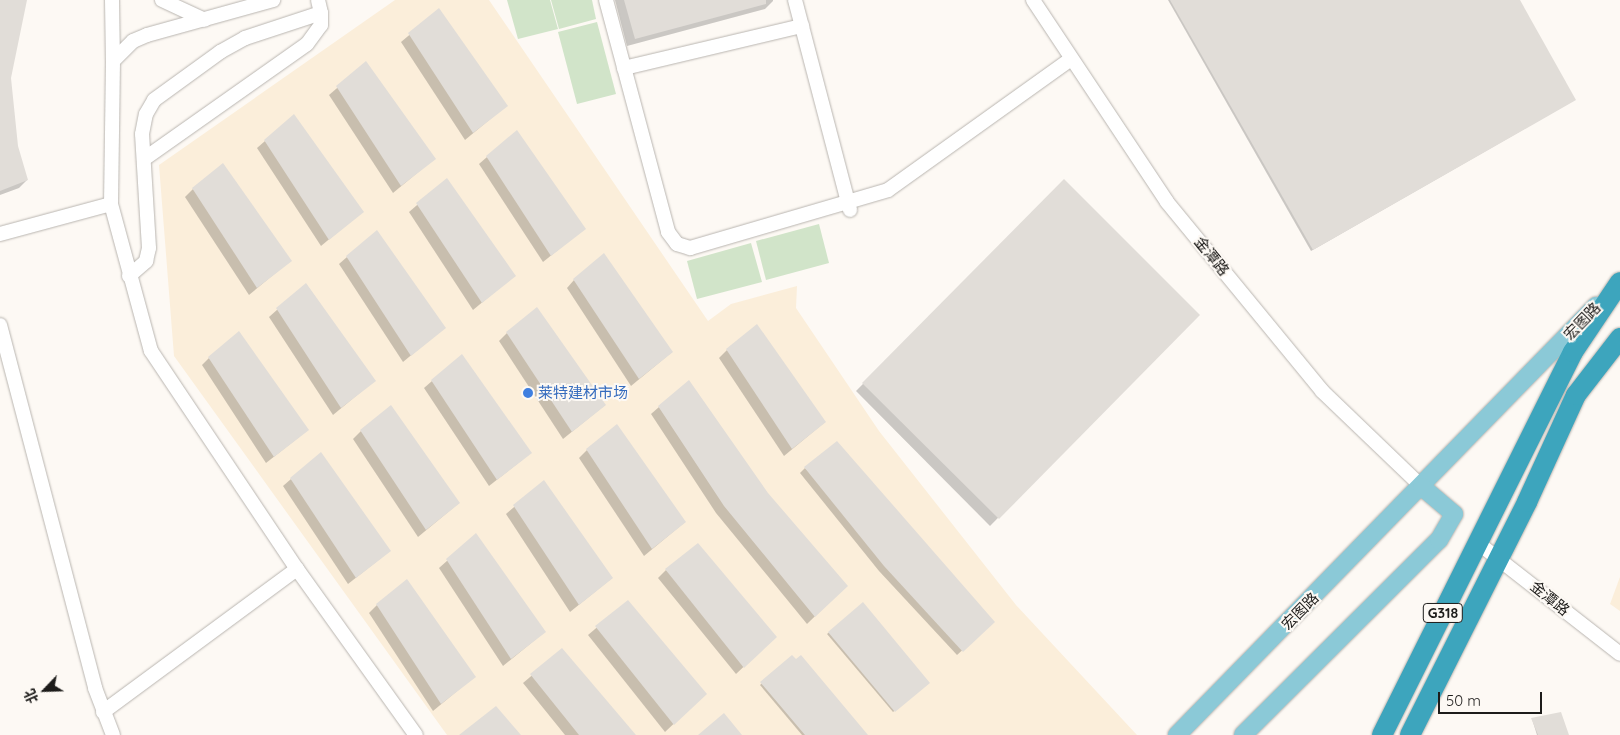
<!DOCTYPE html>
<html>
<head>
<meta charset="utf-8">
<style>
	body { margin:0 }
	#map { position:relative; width:1620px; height:735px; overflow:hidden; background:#fdf9f4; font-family:Quicksand,"Noto Sans SC",sans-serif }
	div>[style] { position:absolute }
	.commercial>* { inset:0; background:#fbeeda }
	.green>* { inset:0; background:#d1e4c9 }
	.shadow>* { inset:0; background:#0003 }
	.building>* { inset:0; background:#e1ddd8 }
	.roads { filter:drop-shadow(0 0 1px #b9b5b0) drop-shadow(0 0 1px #b9b5b0) }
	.minor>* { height:14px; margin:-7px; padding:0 7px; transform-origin:7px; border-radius:7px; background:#fff }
	.major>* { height:18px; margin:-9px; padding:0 9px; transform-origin:9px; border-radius:9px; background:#8bc9d7 }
	.highway>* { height:20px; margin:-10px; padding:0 10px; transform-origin:10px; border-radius:10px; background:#3da5bd }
	.dots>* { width:14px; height:14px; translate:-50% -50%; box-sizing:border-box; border:2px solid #fdf9f4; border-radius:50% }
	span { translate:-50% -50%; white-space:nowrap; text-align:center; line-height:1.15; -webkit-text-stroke:4px #fdf9f4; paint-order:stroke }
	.shield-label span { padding:1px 4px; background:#fdf9f4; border:1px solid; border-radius:4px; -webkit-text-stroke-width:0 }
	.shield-label { font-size:14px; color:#1d1c1a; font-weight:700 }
	.street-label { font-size:15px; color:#1d1c1a }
	.shop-label { font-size:15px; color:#366cbe }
	.left { translate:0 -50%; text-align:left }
	.north { position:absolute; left:20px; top:665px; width:50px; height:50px; -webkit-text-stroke:4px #fdf9f4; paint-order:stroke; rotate:246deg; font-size:14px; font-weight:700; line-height:20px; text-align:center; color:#1d1c1a }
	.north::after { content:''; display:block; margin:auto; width:18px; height:22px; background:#1d1c1a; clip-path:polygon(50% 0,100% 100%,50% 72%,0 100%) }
	.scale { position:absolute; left:1438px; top:692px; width:104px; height:22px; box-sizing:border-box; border:2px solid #1d1c1a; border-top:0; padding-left:6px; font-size:15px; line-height:18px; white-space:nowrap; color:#1d1c1a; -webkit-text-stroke:4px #fdf9f4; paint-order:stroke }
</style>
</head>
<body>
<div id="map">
	<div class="commercial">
		<div style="clip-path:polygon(395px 0,489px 0,708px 321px,731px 304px,797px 286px,796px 308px,879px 431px,1016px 605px,1137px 735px,447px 735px,174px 356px,159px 165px)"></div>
		<div style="clip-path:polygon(1620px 577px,1620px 611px,1610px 604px)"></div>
	</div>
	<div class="green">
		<div style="clip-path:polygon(507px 0,550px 0,558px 29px,518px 39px)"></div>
		<div style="clip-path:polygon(551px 0,592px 0,596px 19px,559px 29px)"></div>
		<div style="clip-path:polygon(597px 22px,616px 94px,577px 104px,558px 32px)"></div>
		<div style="clip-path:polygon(819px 224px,829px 263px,766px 280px,756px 241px)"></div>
		<div style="clip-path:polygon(751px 243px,762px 282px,697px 299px,687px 261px)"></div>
	</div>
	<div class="shadow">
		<div style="clip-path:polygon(0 0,26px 0,10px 78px,17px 146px,27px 180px,19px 188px,0 195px)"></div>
		<div style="clip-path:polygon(615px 0,773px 0,773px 1px,765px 9px,627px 46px)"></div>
		<div style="clip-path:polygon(1168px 0,1518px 0,1573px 101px,1311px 251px)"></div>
		<div style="clip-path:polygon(439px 10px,506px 106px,465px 140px,401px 42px)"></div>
		<div style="clip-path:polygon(366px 63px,434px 159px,393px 193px,329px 95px)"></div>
		<div style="clip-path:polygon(265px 141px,362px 212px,321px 246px,257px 148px)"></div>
		<div style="clip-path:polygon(487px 157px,584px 229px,543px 262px,479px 164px)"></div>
		<div style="clip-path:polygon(446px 180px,514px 276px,473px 310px,409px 212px)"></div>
		<div style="clip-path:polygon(1064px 181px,1198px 315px,990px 526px,856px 391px)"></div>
		<div style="clip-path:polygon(193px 189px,290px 261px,249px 295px,185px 197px)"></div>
		<div style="clip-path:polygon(347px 257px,444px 328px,403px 362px,339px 264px)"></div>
		<div style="clip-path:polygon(574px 280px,672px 352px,631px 386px,567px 288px)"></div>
		<div style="clip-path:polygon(306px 284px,374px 381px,333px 415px,269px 317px)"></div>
		<div style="clip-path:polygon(507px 333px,605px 405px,563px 439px,499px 341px)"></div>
		<div style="clip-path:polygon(727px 350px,825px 422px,784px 456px,719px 358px)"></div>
		<div style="clip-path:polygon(209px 358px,299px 437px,266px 463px,202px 365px)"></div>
		<div style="clip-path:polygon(432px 381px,522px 460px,489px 486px,424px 388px)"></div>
		<div style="clip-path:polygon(659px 407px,767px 494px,846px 586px,807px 624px,716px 513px,651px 414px)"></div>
		<div style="clip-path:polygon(361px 431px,459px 503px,418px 537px,353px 439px)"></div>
		<div style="clip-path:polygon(587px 450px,685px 522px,644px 556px,579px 458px)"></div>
		<div style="clip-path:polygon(805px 468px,988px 627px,957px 655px,879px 571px,800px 473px)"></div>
		<div style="clip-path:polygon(291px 479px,381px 558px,348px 584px,283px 486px)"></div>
		<div style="clip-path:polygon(543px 482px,612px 578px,570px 612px,506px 514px)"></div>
		<div style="clip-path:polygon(476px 535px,536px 639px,503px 666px,439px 568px)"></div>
		<div style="clip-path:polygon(666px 570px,775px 637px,736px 674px,658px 578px)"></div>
		<div style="clip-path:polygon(627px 602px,697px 702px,665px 732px,588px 635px)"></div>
		<div style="clip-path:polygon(863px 604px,929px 683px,893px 712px,827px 634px)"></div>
		<div style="clip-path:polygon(377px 605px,474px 677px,433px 711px,369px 613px)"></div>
		<div style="clip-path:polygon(562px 650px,634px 735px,565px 735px,523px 683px)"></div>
		<div style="clip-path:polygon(792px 657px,862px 735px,802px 735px,760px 685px)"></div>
		<div style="clip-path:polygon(1532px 719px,1568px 735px,1537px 735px)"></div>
	</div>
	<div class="building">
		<div style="clip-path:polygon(0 0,27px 0,11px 78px,18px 146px,28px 180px,0 191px)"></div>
		<div style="clip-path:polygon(624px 0,766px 0,766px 4px,635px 39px)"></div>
		<div style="clip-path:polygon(1170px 0,1520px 0,1576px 100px,1313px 250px)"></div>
		<div style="clip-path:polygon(439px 8px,508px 106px,473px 133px,408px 33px)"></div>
		<div style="clip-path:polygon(366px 61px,436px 159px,401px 186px,336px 86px)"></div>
		<div style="clip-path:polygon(294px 114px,364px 212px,329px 240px,264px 140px)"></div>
		<div style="clip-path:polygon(517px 130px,586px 229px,551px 256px,486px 156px)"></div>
		<div style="clip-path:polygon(223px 163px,292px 261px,257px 288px,192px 188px)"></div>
		<div style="clip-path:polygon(447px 178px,516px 276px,482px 303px,416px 203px)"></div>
		<div style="clip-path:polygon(1064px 179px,1200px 315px,999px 519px,862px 383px)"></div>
		<div style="clip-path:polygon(377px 230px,446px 328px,411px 356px,346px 256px)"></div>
		<div style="clip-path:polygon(604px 253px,673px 352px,639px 379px,573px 279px)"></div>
		<div style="clip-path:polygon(306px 283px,376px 381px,341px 408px,276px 308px)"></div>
		<div style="clip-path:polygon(537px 307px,606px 405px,572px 432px,506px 332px)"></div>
		<div style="clip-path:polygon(757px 324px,826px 422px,792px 449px,726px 349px)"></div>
		<div style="clip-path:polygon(239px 331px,309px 430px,274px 457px,208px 357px)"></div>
		<div style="clip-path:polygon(462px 354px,532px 453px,497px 480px,431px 380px)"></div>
		<div style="clip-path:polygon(689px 380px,768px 493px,848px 586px,815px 617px,724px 506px,658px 406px)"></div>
		<div style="clip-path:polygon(391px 405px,460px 503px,426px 530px,360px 430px)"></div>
		<div style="clip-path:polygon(617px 424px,686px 522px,652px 549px,586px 449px)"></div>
		<div style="clip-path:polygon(837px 441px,995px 622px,963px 652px,884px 566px,804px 467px)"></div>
		<div style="clip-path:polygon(321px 452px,391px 551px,356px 578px,290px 478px)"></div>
		<div style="clip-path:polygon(544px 480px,613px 578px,579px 605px,513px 505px)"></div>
		<div style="clip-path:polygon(476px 533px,546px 632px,511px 659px,446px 559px)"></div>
		<div style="clip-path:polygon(698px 543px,777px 637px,744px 668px,665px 569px)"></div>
		<div style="clip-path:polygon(407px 579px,476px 677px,441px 704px,376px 604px)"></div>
		<div style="clip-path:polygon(628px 600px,707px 694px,674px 725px,595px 626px)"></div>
		<div style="clip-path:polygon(863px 602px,930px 683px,895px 712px,828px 632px)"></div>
		<div style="clip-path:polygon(562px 648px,602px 695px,636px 735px,579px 735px,530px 674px)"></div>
		<div style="clip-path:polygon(792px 655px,796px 659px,801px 655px,868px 735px,805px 735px,760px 682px)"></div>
		<div style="clip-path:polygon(496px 706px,521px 735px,459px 735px)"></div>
		<div style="clip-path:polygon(1561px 712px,1569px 735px,1538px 735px,1531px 718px)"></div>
		<div style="clip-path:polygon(724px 713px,742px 735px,698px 735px)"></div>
	</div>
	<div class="roads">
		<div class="minor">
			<div style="left:112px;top:0;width:61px;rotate:89.1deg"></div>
			<div style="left:113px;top:61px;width:28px;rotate:-45deg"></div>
			<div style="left:133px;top:41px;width:15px;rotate:-23deg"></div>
			<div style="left:147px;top:35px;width:131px;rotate:-15.5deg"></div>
			<div style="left:162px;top:0;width:47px;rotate:24.9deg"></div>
			<div style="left:606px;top:0;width:240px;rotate:75deg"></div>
			<div style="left:668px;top:232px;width:15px;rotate:53deg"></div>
			<div style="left:677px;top:244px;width:14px;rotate:17deg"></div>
			<div style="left:690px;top:248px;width:206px;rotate:-16.3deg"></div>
			<div style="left:888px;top:190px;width:225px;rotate:-35.6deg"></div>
			<div style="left:795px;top:0;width:217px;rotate:75.3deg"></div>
			<div style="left:1033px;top:0;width:242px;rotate:56.4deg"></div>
			<div style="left:1167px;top:202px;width:244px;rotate:50.6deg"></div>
			<div style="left:1322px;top:391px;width:139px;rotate:43.8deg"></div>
			<div style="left:113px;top:61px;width:143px;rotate:90.8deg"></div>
			<div style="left:111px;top:204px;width:152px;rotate:74.8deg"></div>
			<div style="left:151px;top:351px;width:262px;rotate:56.2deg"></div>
			<div style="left:297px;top:569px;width:204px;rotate:54.4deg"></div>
			<div style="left:624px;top:68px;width:183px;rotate:-13.3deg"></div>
			<div style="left:144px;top:159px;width:199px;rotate:-35.2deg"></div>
			<div style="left:307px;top:44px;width:24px;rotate:-54deg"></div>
			<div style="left:321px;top:25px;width:12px;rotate:-90deg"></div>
			<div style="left:0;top:234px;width:115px;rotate:-15.1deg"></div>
			<div style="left:129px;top:276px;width:23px;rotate:-41deg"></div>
			<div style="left:146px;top:261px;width:13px;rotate:-77deg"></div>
			<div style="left:149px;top:248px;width:114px;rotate:-93.5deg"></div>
			<div style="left:142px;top:134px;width:20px;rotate:-79deg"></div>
			<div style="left:146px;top:114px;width:16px;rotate:-60deg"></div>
			<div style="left:154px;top:100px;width:82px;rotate:-36deg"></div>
			<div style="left:220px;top:52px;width:29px;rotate:-29deg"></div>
			<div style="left:245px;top:38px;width:80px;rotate:-18.2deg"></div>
			<div style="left:321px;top:13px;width:13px;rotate:-103deg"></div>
			<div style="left:0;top:325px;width:375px;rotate:75.3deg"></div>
			<div style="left:95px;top:688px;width:50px;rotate:69deg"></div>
			<div style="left:1478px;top:543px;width:180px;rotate:38deg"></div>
			<div style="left:103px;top:712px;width:241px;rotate:-36.4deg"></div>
		</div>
		<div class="major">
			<div style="left:1177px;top:735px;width:600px;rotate:-45.68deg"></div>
			<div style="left:1243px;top:735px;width:276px;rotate:-44.9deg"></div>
			<div style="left:1439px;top:540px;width:30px;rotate:-60deg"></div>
			<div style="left:1454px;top:514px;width:42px;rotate:-139.8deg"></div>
		</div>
		<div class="highway">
			<div style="left:1382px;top:735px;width:428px;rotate:-63.5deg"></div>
			<div style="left:1573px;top:352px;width:84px;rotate:-56.1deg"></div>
			<div style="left:1410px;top:735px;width:261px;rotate:-63.3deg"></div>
			<div style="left:1527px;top:502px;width:118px;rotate:-65.4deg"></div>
			<div style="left:1576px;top:395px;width:72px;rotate:-52.3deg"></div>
		</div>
	</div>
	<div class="dots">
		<div style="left:528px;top:393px;background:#3f7fe0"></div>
	</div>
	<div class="shield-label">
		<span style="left:1443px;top:613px">G318</span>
	</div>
	<div class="street-label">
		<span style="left:1212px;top:256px;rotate:51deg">金潭路</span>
		<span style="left:1582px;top:321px;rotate:-46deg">宏图路</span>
		<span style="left:1550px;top:598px;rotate:39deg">金潭路</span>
		<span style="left:1300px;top:611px;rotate:-45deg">宏图路</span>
	</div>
	<div class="shop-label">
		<span class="left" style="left:538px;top:393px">莱特建材市场</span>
	</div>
	<div class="north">北</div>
	<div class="scale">50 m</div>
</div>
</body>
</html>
